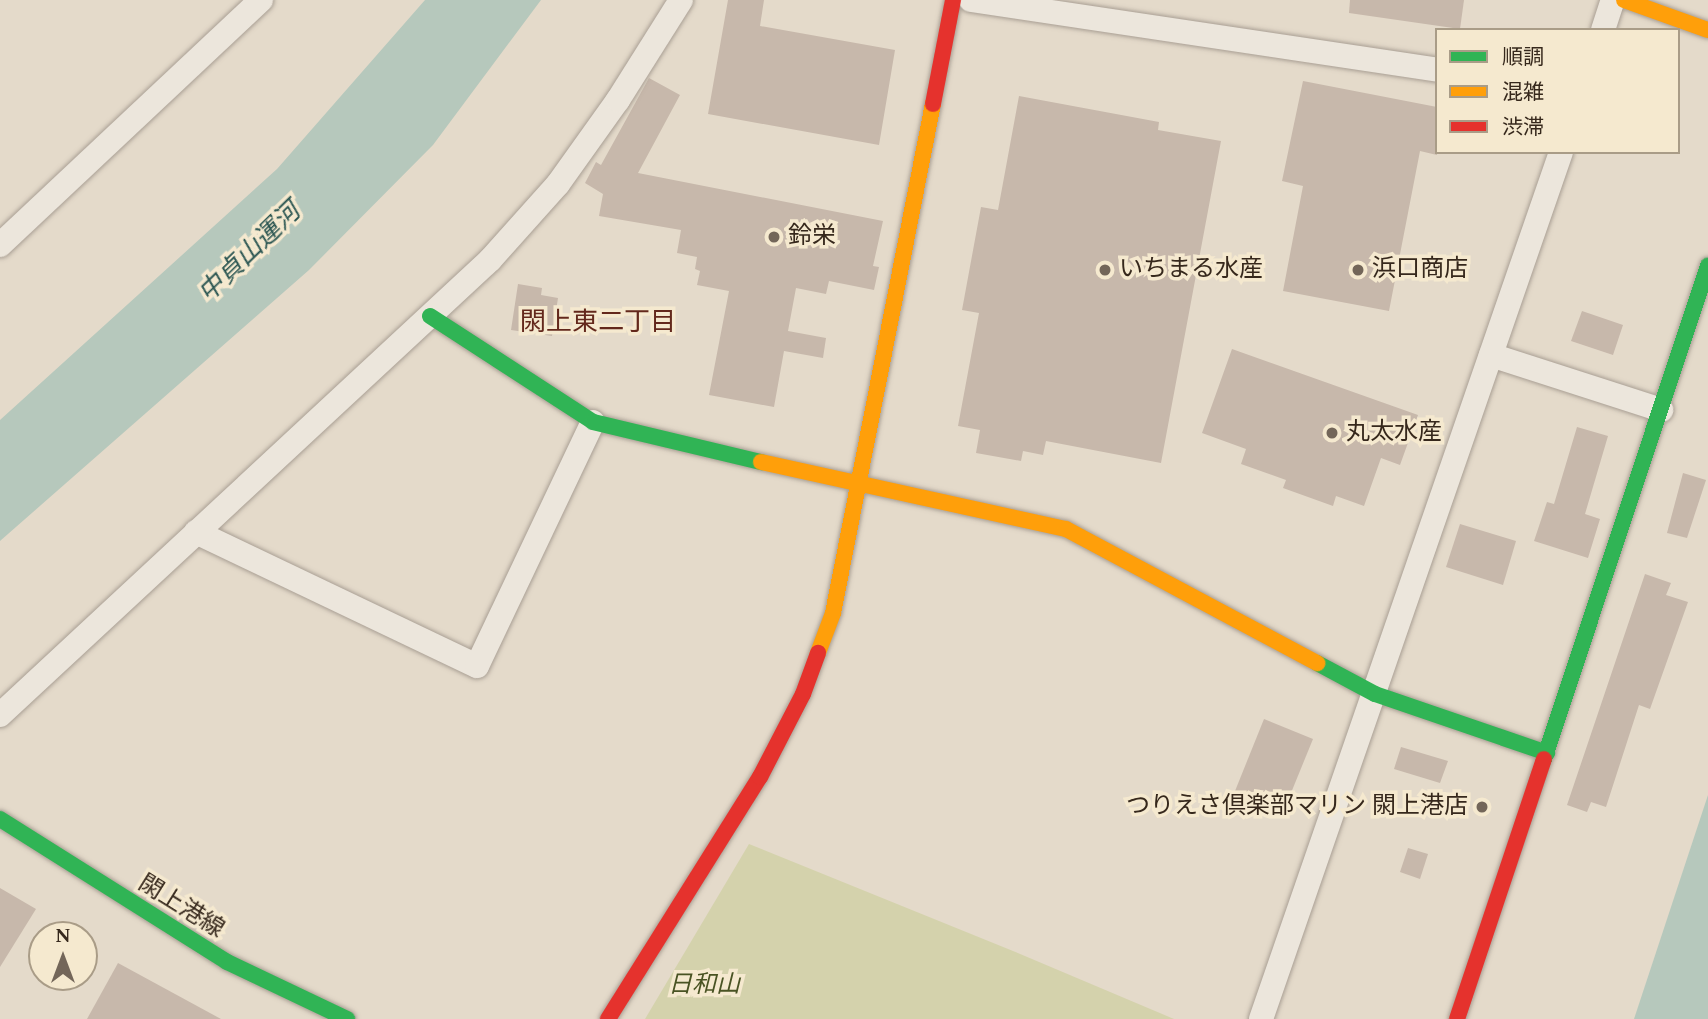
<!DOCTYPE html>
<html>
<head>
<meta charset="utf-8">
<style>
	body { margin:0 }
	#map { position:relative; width:1708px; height:1019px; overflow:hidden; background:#e4daca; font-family:Spectral,"Noto Sans JP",serif }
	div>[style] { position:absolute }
	.green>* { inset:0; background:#d4d2ac }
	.water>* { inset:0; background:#b6c8bc }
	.building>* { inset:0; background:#c7b8ab }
	.roads { filter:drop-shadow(0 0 2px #a99f94) drop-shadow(0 0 2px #a99f94) }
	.street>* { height:24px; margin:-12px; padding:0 12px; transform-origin:12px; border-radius:12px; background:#ece6dc }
	.fast>* { height:16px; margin:-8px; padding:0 8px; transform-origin:8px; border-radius:8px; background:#30b455 }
	.slow>* { height:16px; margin:-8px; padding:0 8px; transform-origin:8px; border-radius:8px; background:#ff9f0a }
	.jam>* { height:16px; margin:-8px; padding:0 8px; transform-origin:8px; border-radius:8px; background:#e5322d }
	.dots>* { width:19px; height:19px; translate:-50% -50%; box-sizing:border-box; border:4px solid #f5e9cf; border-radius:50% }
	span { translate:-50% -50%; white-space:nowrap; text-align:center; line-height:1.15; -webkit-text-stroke:7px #f5e9cf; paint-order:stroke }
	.poi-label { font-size:24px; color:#36281c }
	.left { translate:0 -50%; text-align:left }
	.right { translate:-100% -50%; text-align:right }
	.street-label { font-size:24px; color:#36281c }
	.park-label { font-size:24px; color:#495323; font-style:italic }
	.water-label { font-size:26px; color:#2b5652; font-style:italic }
	.neighbourhood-label { font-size:26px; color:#63281c }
	.legend { position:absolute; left:1435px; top:28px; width:245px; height:126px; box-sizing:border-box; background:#f5e9cf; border:2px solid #a99c87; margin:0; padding:9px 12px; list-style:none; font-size:21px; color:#36281c }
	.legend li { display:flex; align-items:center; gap:14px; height:35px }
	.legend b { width:35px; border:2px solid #a99c87 }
	.north { position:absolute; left:28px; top:921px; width:70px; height:70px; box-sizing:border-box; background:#f5e9cf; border:2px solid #a99c87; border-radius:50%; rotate:0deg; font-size:19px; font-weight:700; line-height:28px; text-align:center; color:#36281c }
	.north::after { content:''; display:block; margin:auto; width:24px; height:32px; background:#736659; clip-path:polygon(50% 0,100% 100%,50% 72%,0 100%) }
</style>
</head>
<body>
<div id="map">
	<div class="green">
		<div style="clip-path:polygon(749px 844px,1013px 951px,1174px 1019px,645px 1019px)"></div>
	</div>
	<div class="water">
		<div style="clip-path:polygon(425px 0,541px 0,433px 145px,309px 270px,0 541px,0 420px,277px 169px)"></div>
		<div style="clip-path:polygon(1708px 795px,1708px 1019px,1634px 1019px)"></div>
	</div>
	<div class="building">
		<div style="clip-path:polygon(728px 0,764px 0,760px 26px,895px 50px,879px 145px,708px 114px)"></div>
		<div style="clip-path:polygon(1350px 0,1464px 0,1460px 29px,1349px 13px)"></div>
		<div style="clip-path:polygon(649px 78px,680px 95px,638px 173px,883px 221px,873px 266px,879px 267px,874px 290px,829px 281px,826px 294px,796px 288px,788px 331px,826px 338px,823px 358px,784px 351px,774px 407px,709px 395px,729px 291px,697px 285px,700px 271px,695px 269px,697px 257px,677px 253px,681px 230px,599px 216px,603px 194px,585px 183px,596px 162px,601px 165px)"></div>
		<div style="clip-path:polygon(1303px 81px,1437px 107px,1437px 155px,1420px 151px,1389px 311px,1283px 291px,1303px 186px,1282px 181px)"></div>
		<div style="clip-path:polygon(1019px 96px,1159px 122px,1158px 130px,1221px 141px,1161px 463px,1046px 441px,1043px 455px,1023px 451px,1021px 461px,976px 453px,980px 430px,958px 426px,979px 313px,962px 310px,981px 207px,998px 210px)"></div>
		<div style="clip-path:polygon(518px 284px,542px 288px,541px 295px,558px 298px,552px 336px,511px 330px)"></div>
		<div style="clip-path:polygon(1582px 311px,1623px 325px,1613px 355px,1571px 341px)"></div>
		<div style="clip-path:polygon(1232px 349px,1418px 415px,1400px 465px,1381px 458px,1364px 506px,1336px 496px,1333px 506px,1283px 488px,1286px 480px,1241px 464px,1246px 449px,1202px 433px)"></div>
		<div style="clip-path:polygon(1577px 427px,1608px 436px,1585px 514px,1600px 519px,1588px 558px,1534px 541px,1547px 502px,1554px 504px)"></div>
		<div style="clip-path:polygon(1683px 473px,1706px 480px,1687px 538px,1667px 533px)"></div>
		<div style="clip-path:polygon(1460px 524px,1516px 541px,1503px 585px,1446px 567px)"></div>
		<div style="clip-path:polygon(1645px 574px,1671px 583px,1666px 595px,1688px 602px,1650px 709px,1639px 705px,1606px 807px,1591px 802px,1587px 812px,1567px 805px)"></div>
		<div style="clip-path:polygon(1264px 719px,1313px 739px,1282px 815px,1233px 796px)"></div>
		<div style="clip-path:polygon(1401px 747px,1448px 761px,1440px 783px,1394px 769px)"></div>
		<div style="clip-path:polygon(1408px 848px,1428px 854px,1420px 879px,1400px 872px)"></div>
		<div style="clip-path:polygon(0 888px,36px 909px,0 967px)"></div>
		<div style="clip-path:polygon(118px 963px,221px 1019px,87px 1019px)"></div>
	</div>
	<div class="roads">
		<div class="street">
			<div style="left:971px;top:0;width:471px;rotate:8.5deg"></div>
			<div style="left:1603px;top:30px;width:32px;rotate:-72deg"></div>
			<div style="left:0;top:245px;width:358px;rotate:-43.2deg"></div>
			<div style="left:1491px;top:355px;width:179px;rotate:17.9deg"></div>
			<div style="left:196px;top:532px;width:311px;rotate:25.5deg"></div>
			<div style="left:477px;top:666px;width:270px;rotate:-64.6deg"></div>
			<div style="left:0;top:715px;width:669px;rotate:-42.88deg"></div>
			<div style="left:490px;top:260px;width:102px;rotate:-48.2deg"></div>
			<div style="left:558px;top:184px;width:103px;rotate:-54.5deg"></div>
			<div style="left:618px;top:100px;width:118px;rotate:-57.8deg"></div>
			<div style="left:1261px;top:1019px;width:917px;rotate:-70.91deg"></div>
		</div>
		<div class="fast">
			<div style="left:430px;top:316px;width:194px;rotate:33deg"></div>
			<div style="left:593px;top:422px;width:173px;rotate:13.4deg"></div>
			<div style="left:1317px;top:663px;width:66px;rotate:28.1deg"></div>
			<div style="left:1375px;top:694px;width:182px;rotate:18.9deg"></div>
			<div style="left:1544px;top:759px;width:520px;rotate:-71.6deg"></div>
			<div style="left:0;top:819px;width:268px;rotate:32.2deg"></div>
			<div style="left:227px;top:962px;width:133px;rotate:25.4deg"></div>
		</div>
		<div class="slow">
			<div style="left:1624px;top:0;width:89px;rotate:19.7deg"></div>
			<div style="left:761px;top:462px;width:312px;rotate:12.4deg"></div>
			<div style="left:1066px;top:529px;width:285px;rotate:28.1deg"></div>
			<div style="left:818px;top:653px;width:43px;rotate:-69.4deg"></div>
			<div style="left:833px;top:613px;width:519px;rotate:-78.89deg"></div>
		</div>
		<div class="jam">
			<div style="left:933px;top:104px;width:106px;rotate:-79.1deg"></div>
			<div style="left:608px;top:1019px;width:286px;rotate:-57.9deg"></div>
			<div style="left:760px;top:777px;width:93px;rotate:-62.6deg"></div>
			<div style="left:803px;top:694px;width:44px;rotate:-69.9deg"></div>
			<div style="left:1457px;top:1019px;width:274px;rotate:-71.5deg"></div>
		</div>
	</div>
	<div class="dots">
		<div style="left:774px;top:237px;background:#736659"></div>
		<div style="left:1105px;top:270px;background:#736659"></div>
		<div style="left:1358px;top:270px;background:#736659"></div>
		<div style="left:1332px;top:433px;background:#736659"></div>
		<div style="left:1482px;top:807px;background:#736659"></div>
	</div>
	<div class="poi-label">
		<span class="left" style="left:788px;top:237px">鈴栄</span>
		<span class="left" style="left:1119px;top:270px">いちまる水産</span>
		<span class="left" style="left:1372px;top:270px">浜口商店</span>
		<span class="left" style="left:1346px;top:433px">丸太水産</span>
		<span class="right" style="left:1468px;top:807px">つりえさ倶楽部マリン 閖上港店</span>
	</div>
	<div class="street-label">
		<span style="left:181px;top:907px;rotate:32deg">閖上港線</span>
	</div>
	<div class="park-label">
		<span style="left:704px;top:986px">日和山</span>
	</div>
	<div class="water-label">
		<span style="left:250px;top:253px;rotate:-44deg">中貞山運河</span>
	</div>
	<div class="neighbourhood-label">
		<span style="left:598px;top:323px">閖上東二丁目</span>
	</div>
	<ul class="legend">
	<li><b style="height:9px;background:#30b455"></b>順調</li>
	<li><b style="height:9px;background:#ff9f0a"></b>混雑</li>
	<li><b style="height:9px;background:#e5322d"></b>渋滞</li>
	</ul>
	<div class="north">N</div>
</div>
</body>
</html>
